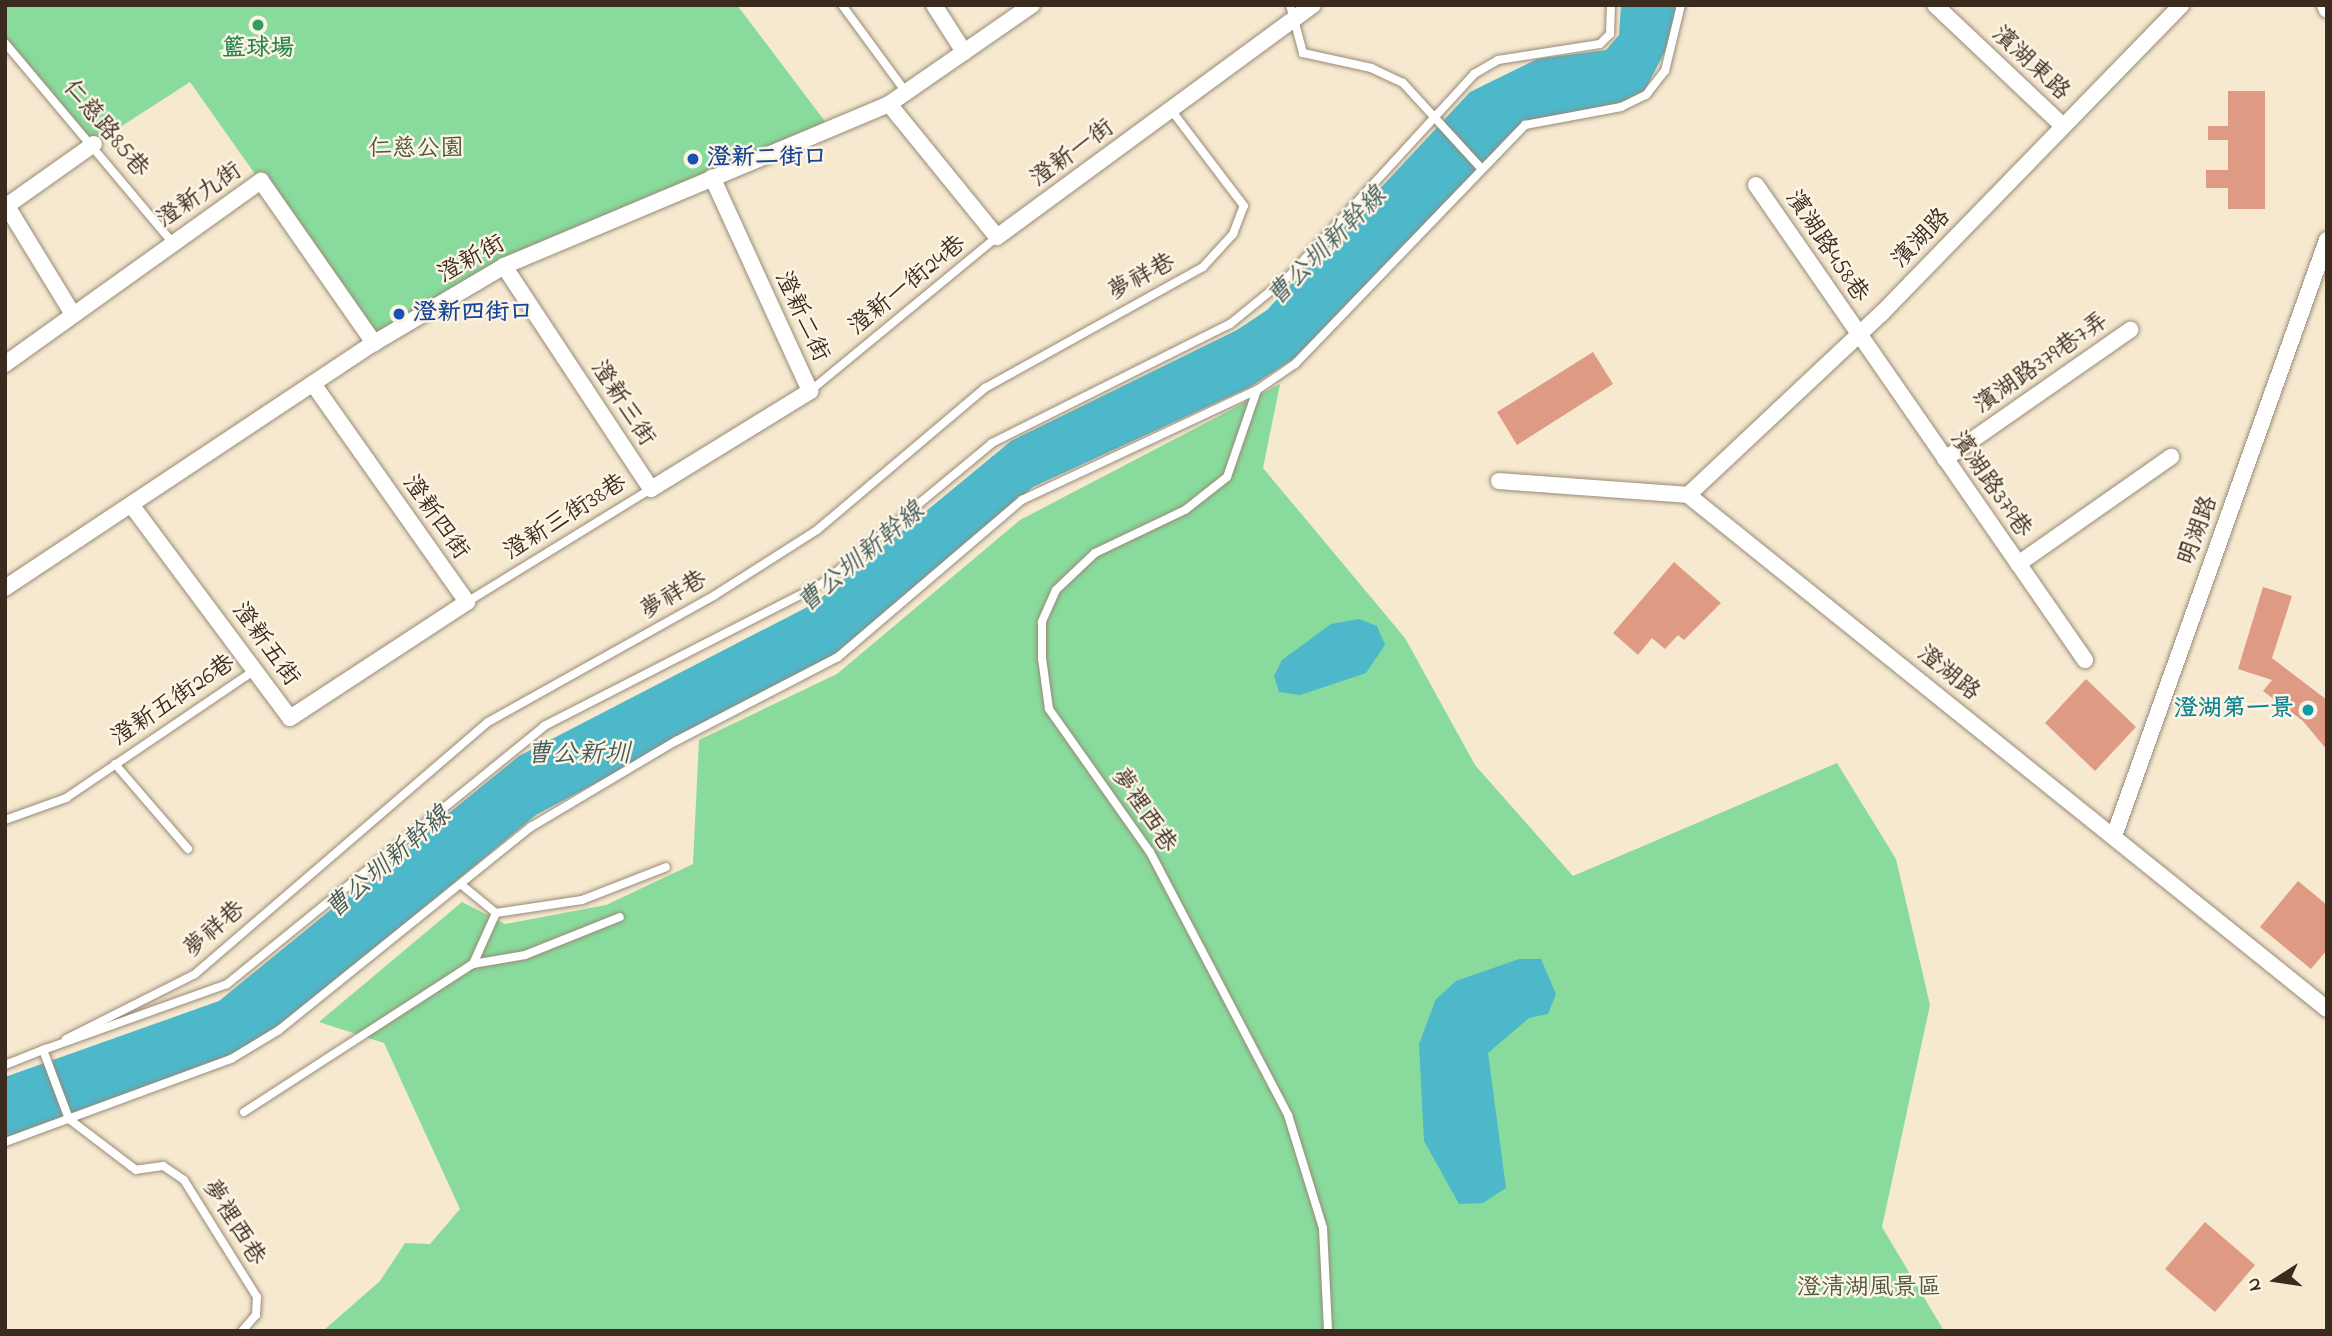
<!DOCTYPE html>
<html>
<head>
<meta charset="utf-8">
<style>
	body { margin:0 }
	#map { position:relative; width:2332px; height:1336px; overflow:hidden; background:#f6e9d0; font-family:"Indie Flower","LXGW WenKai TC",sans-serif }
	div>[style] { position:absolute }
	.green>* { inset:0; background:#88db9c }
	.water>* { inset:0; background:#4eb8cb }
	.building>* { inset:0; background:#df9a83 }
	.roads { filter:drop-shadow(0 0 2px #988a77) drop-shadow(0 0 2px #988a77) }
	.service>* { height:8px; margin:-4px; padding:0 4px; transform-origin:4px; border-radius:4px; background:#fff }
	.minor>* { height:16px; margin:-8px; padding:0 8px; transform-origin:8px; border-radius:8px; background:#fff }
	.dots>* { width:19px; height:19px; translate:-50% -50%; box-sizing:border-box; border:4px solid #fcf5e5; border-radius:50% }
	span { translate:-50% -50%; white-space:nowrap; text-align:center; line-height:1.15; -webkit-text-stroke:5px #fcf5e5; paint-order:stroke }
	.leisure-label { font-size:24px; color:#27864d; font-weight:700 }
	.street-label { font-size:24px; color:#3b2a1e }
	.park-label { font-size:24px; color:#4e563e }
	.transit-label { font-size:24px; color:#164399; font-weight:700 }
	.left { translate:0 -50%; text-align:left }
	.culture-label { font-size:24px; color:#0d838f; font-weight:700 }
	.right { translate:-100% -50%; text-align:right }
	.water-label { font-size:26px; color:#425c5b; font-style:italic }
	.frame { position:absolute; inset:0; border:7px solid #3b2a1e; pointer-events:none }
	.north { position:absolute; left:2241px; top:1245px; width:70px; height:70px; -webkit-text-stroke:5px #fcf5e5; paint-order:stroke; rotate:258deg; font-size:19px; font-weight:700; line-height:28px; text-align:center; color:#3b2a1e }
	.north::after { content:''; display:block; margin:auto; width:24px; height:32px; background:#3b2a1e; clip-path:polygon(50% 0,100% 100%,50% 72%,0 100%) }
</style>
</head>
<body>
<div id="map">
	<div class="green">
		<div style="clip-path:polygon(5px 5px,737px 5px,830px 128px,504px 266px,374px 343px,190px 82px,94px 144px,5px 43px)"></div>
		<div style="clip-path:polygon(1280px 384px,1263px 468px,1405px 638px,1475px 765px,1573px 876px,1837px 763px,1896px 859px,1930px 1005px,1882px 1227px,1944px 1331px,323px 1331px,380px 1281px,405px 1243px,430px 1244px,460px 1209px,384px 1043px,319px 1022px,462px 902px,505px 924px,606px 905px,693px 864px,699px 740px,837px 674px,1020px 520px)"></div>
	</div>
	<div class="water">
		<div style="clip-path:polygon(1621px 5px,1676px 5px,1674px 34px,1645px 90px,1622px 102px,1520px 125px,1296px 357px,1250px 387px,1033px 487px,838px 653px,536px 815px,278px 1028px,231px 1055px,5px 1138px,5px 1077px,219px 1001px,519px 756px,815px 603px,1011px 441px,1237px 330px,1267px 310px,1470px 92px,1537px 59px,1606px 50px,1619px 35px)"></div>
		<div style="clip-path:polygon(1359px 619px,1377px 626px,1385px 645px,1366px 673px,1300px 695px,1279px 692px,1274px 676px,1282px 660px,1331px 624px)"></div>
		<div style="clip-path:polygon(1519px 959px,1541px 959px,1556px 994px,1548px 1014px,1529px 1018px,1488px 1053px,1506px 1188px,1483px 1203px,1459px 1204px,1424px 1141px,1419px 1044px,1436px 999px,1456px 981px)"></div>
	</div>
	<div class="building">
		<div style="clip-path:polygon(2228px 91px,2265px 91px,2265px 209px,2228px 209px,2228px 188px,2206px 188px,2206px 170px,2228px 170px,2228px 140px,2208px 140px,2208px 126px,2228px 126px)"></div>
		<div style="clip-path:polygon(1593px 352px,1613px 384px,1517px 445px,1497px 412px)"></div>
		<div style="clip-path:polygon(1674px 562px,1721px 603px,1684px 640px,1678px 635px,1665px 649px,1652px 638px,1638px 655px,1613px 633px)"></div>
		<div style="clip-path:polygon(2263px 587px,2292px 596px,2272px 658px,2327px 700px,2327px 750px,2303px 721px,2263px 691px,2272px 680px,2238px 669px)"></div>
		<div style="clip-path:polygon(2086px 679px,2136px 727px,2095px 771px,2045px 723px)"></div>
		<div style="clip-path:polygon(2298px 881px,2327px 905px,2327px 950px,2311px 969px,2260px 927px)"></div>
		<div style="clip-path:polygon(2205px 1222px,2255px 1265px,2215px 1312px,2165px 1269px)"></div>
	</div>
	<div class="roads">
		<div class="service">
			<div style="left:842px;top:5px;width:108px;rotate:53.7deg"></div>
			<div style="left:1290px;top:5px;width:50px;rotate:74.8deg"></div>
			<div style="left:1303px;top:53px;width:70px;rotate:12.4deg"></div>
			<div style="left:1371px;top:68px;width:35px;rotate:25deg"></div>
			<div style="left:1403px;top:83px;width:115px;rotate:47.5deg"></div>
			<div style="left:5px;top:43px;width:260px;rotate:50deg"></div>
			<div style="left:1257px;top:390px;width:92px;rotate:109deg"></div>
			<div style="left:1227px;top:477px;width:53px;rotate:141.8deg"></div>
			<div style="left:1185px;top:510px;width:100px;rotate:154.5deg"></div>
			<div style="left:1095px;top:553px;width:54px;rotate:136.5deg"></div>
			<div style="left:1056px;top:590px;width:35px;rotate:114deg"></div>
			<div style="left:1042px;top:622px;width:36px;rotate:90deg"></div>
			<div style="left:1042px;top:658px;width:51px;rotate:82.2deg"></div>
			<div style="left:1049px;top:709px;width:175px;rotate:54.8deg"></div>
			<div style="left:1150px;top:852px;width:297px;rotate:62.3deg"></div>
			<div style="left:1288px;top:1115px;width:118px;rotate:72.8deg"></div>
			<div style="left:1323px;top:1228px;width:103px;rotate:87.2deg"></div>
			<div style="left:810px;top:391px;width:242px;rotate:-39.5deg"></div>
			<div style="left:467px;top:602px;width:216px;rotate:-31.6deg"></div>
			<div style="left:115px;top:764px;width:112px;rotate:49.3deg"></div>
			<div style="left:5px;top:820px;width:65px;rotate:-19.8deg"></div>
			<div style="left:66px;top:798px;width:228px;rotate:-34.1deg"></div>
			<div style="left:463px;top:886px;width:43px;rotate:39.3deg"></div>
			<div style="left:496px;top:913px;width:87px;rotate:-8.6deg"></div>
			<div style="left:582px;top:900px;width:90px;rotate:-21.4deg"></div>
			<div style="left:473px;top:964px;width:53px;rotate:-9.8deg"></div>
			<div style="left:525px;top:955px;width:102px;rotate:-21.8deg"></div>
			<div style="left:66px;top:1039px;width:144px;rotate:-26.7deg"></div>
			<div style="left:195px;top:974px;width:386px;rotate:-40.7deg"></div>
			<div style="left:488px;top:722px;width:260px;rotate:-29.2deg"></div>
			<div style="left:715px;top:595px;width:121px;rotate:-32.5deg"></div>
			<div style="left:817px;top:530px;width:220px;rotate:-40.2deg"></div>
			<div style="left:985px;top:388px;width:249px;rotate:-29deg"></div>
			<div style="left:1203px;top:267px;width:45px;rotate:-47.7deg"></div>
			<div style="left:1233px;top:234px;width:30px;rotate:-69deg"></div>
			<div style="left:1244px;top:206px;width:121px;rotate:-127.2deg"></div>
			<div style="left:5px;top:1065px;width:46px;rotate:-21.6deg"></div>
			<div style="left:244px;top:1112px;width:273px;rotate:-32.9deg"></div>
			<div style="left:473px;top:964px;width:56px;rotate:-65.7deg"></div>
			<div style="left:5px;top:1142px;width:241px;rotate:-20.2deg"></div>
			<div style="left:231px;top:1059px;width:56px;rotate:-31.1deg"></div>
			<div style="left:279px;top:1030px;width:324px;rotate:-38.9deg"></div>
			<div style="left:531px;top:827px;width:169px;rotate:-30.7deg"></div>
			<div style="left:676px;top:741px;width:182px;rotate:-27.4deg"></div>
			<div style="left:838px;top:657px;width:242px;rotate:-40.5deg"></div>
			<div style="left:1022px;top:500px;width:259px;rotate:-25.1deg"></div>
			<div style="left:1257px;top:390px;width:46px;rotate:-34.4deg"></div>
			<div style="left:1295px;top:364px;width:332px;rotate:-46.1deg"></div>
			<div style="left:1525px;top:125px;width:98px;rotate:-10.6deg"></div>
			<div style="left:1621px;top:107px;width:28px;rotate:-26deg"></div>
			<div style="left:1646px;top:95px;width:31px;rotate:-52deg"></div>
			<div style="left:1665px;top:71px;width:68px;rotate:-76.4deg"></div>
			<div style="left:242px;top:1331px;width:21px;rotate:-49deg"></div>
			<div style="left:256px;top:1315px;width:18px;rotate:-87deg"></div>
			<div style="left:257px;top:1297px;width:138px;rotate:-122deg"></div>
			<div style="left:184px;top:1180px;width:25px;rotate:-146deg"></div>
			<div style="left:163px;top:1166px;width:27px;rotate:172deg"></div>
			<div style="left:136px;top:1170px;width:84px;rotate:-142.7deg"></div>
			<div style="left:69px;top:1119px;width:74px;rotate:-110.6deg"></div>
			<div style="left:43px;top:1050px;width:195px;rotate:-19.7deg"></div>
			<div style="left:227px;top:984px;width:409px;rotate:-39.1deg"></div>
			<div style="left:544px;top:726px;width:314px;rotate:-27.1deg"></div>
			<div style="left:823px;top:583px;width:219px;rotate:-39.6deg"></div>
			<div style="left:992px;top:443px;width:266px;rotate:-26.6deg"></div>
			<div style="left:1230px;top:324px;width:77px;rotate:-39.2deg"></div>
			<div style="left:1290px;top:275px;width:273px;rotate:-47.5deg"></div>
			<div style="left:1474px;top:74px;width:28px;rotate:-30deg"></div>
			<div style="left:1498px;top:60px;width:103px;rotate:-8.9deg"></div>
			<div style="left:1600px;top:44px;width:14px;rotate:-45deg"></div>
			<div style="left:1610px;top:34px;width:29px;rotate:-88deg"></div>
		</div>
		<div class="minor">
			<div style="left:934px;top:5px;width:56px;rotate:57.4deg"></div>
			<div style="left:1935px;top:5px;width:176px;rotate:43.4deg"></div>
			<div style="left:2325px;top:5px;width:5px;rotate:68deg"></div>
			<div style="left:889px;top:104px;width:171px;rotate:50.9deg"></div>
			<div style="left:997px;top:237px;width:392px;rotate:-36.3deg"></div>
			<div style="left:1756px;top:185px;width:578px;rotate:55.29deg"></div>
			<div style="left:5px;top:203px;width:127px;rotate:58.6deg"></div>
			<div style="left:5px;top:207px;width:109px;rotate:-35.3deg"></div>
			<div style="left:504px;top:266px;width:267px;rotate:56.6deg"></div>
			<div style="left:651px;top:489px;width:187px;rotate:-31.6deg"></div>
			<div style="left:810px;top:391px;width:235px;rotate:-114.6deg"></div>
			<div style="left:5px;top:364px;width:315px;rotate:-35.6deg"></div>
			<div style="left:261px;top:181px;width:198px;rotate:55.1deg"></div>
			<div style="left:1945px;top:459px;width:226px;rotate:-34.9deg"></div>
			<div style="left:1499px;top:481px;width:190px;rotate:4.2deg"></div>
			<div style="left:1688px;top:495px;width:820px;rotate:38.81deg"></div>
			<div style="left:1688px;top:495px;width:265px;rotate:-43.2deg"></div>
			<div style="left:1881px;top:314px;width:431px;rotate:-45.8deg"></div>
			<div style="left:132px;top:506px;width:264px;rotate:53.3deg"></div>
			<div style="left:290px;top:718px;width:212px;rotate:-33.2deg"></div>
			<div style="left:467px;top:602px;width:267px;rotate:-125.2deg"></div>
			<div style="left:2018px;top:564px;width:187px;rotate:-35deg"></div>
			<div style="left:5px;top:588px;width:443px;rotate:-33.6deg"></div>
			<div style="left:374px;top:343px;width:151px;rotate:-30.6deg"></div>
			<div style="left:504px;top:266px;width:418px;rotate:-22.8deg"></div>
			<div style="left:889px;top:104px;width:174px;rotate:-34.7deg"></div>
			<div style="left:2114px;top:836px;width:633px;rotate:-70.33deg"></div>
		</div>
	</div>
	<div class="dots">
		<div style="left:258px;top:25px;background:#2e9e5b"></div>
		<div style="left:693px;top:159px;background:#1a4fb4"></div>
		<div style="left:399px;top:314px;background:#1a4fb4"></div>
		<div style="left:2308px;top:710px;background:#0f9aa8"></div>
	</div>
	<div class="leisure-label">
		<span style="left:258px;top:50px">籃球場</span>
	</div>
	<div class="street-label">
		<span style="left:2030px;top:64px;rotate:43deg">濱湖東路</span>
		<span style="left:105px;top:129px;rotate:50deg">仁慈路85巷</span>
		<span style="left:1073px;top:154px;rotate:-36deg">澄新一街</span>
		<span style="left:200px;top:196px;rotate:-34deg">澄新九街</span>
		<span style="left:1922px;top:239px;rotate:-46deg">濱湖路</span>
		<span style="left:1826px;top:247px;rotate:56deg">濱湖路458巷</span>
		<span style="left:472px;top:260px;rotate:-29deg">澄新街</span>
		<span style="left:1142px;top:278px;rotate:-28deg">夢祥巷</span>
		<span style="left:908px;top:286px;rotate:-39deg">澄新一街24巷</span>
		<span style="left:801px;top:317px;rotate:65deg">澄新二街</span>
		<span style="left:2042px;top:364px;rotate:-35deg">濱湖路379巷7弄</span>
		<span style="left:622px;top:404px;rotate:57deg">澄新三街</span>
		<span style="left:1990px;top:485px;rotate:55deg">濱湖路379巷</span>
		<span style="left:435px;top:518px;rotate:55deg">澄新四街</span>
		<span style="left:566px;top:518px;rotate:-32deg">澄新三街38巷</span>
		<span style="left:2199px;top:531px;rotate:-70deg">明湖路</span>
		<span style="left:674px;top:596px;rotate:-30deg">夢祥巷</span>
		<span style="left:265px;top:645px;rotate:54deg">澄新五街</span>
		<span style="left:1948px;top:674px;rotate:39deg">澄湖路</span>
		<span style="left:174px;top:701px;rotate:-34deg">澄新五街26巷</span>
		<span style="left:1143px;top:811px;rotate:56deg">夢裡西巷</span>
		<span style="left:215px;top:930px;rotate:-41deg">夢祥巷</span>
		<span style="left:233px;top:1223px;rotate:58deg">夢裡西巷</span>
	</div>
	<div class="park-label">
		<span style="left:416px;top:150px">仁慈公園</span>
		<span style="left:1869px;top:1289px">澄清湖風景區</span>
	</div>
	<div class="transit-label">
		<span class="left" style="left:707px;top:159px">澄新二街口</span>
		<span class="left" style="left:413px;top:314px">澄新四街口</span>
	</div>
	<div class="culture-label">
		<span class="right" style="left:2294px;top:710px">澄湖第一景</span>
	</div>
	<div class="water-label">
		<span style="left:1328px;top:248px;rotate:-45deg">曹公圳新幹線</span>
		<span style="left:862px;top:559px;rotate:-40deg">曹公圳新幹線</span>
		<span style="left:578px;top:756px">曹公新圳</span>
		<span style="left:389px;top:864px;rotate:-41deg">曹公圳新幹線</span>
	</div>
	<div class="frame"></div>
	<div class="north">N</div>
</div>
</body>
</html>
